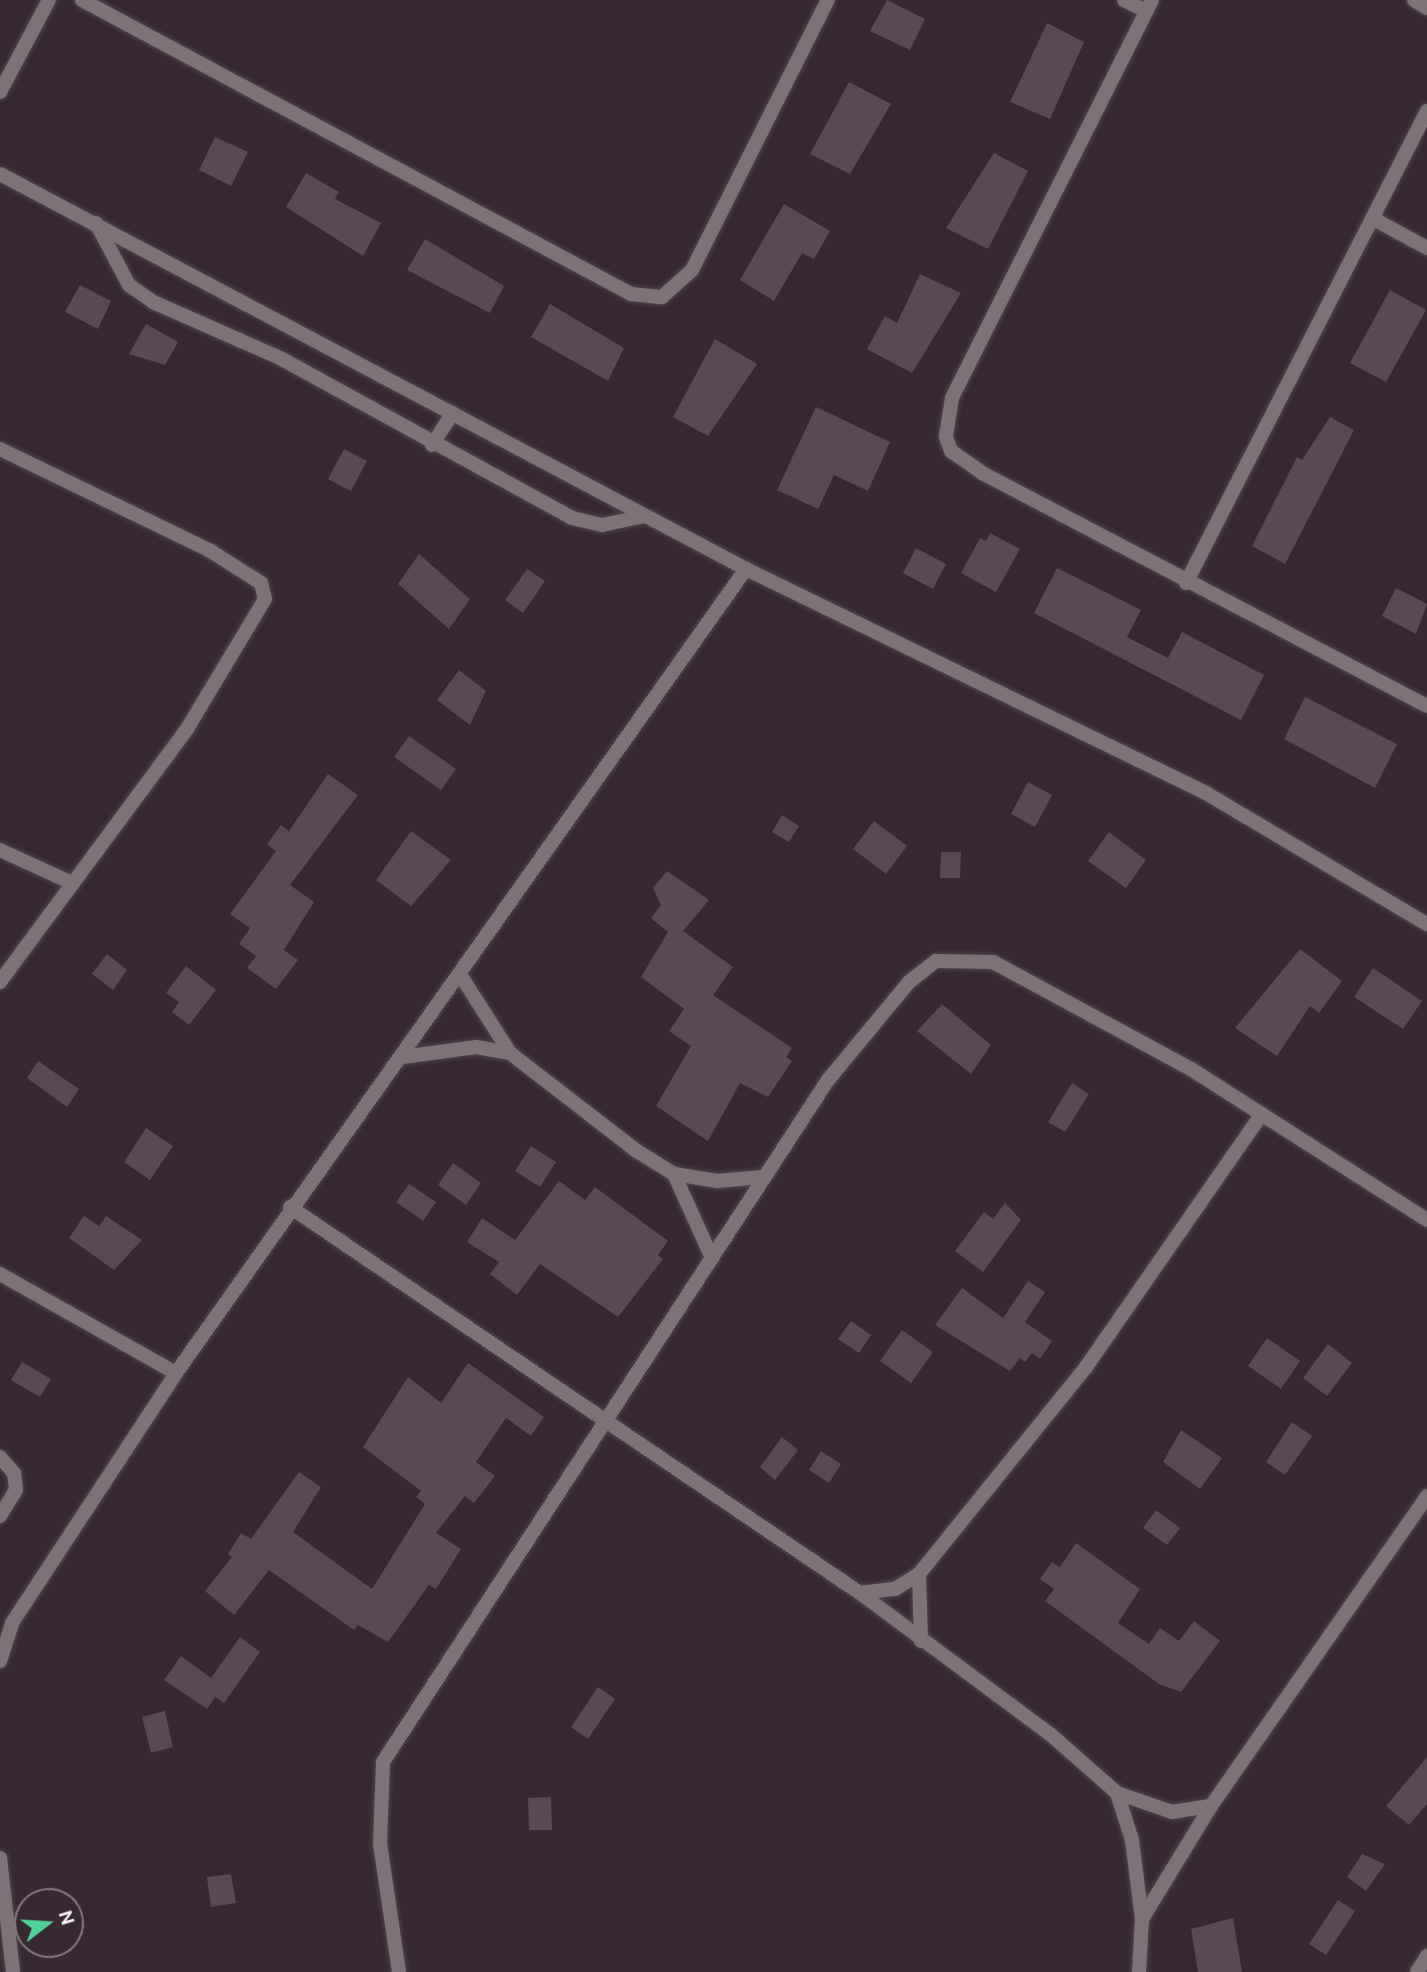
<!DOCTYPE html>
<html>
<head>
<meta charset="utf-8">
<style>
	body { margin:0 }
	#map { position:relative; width:1427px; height:1972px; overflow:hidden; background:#372831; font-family:Ubuntu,sans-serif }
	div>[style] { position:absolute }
	.building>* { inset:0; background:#5a4953 }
	.roads { filter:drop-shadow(0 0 2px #52444d) drop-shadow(0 0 2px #52444d) }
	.lane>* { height:14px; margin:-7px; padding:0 7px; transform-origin:7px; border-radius:7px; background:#7b7377 }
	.street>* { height:14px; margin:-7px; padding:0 7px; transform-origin:7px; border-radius:7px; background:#7b7377 }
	span { translate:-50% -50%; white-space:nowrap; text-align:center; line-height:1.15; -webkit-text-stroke:5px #372831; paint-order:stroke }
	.north { position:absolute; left:14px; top:1888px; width:70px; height:70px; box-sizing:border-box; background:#372831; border:2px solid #857880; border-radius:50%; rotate:73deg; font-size:19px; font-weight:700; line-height:28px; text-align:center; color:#faf0f6 }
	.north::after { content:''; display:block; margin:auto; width:24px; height:32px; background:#50d398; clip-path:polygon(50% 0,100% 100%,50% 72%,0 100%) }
</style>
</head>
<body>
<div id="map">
	<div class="building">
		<div style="clip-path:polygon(887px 0,925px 19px,910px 50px,870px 31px)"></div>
		<div style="clip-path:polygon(1047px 23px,1084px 42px,1050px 119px,1010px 102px)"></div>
		<div style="clip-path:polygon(849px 82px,891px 104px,850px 174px,810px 154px)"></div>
		<div style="clip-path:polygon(215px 137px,248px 152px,231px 186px,199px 170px)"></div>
		<div style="clip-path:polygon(994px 153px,1028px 171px,988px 249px,946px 228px)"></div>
		<div style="clip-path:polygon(306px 173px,339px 192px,335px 199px,381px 223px,363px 256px,286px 207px)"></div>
		<div style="clip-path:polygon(784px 204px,830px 231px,814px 259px,802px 253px,774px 301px,740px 280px)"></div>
		<div style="clip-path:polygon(425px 239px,504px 286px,490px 313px,407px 270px)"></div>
		<div style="clip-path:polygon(920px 274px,961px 293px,912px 373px,867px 349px,885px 316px,897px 323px)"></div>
		<div style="clip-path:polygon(80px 285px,111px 301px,98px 329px,65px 312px)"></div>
		<div style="clip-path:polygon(1390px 290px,1426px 310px,1386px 382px,1350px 363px)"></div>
		<div style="clip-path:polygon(550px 304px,624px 348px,608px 381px,531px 337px)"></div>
		<div style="clip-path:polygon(146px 324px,178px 342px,165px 365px,129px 354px)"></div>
		<div style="clip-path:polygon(715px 339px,757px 364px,708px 436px,673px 417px)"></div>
		<div style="clip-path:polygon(816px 407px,890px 442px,868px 491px,834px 475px,818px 509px,777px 490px)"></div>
		<div style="clip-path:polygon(1330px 417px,1354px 430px,1285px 564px,1252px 546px,1297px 457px,1302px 460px)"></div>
		<div style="clip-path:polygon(344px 449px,367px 461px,351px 491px,328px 479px)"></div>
		<div style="clip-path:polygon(990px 533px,1020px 549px,996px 592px,961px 573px,980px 538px,986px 541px)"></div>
		<div style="clip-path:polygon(916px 548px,946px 564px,933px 589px,903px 573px)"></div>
		<div style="clip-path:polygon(419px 554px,470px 599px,449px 629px,398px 584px)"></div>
		<div style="clip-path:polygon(1057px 568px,1141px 610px,1127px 637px,1168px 658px,1182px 632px,1264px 675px,1241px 720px,1034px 613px)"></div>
		<div style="clip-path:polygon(527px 569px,545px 581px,523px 613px,505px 600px)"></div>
		<div style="clip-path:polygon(1396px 588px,1427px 604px,1416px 634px,1382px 616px)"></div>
		<div style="clip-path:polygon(459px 670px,486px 691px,470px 725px,437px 700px)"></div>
		<div style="clip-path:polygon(1305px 697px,1397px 744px,1375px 788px,1284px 739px)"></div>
		<div style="clip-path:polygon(409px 736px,456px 769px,441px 790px,394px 757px)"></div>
		<div style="clip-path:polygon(328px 774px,358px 795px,290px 885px,314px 902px,284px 950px,298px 960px,276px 989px,247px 968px,256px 956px,239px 944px,250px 928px,230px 914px,276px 851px,267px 844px,281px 825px,289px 831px)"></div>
		<div style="clip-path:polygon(1028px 782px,1052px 795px,1035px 827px,1011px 814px)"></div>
		<div style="clip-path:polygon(782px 815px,799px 826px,789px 842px,772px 832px)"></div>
		<div style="clip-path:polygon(874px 821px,907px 846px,886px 874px,853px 849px)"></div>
		<div style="clip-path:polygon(411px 831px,451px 860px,411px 906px,376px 880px)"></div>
		<div style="clip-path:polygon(1109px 832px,1146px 860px,1126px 888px,1088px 861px)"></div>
		<div style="clip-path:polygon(941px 852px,961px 852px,960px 878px,940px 878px)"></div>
		<div style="clip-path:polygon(667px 871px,709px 900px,683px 931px,733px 967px,713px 995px,792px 1048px,786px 1057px,792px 1061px,768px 1097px,740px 1083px,708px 1141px,656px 1106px,691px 1046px,669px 1031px,684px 1009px,641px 977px,668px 932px,651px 918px,661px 905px,653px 888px)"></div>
		<div style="clip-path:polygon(1300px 949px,1342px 981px,1319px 1013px,1310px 1006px,1277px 1056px,1235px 1028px)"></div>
		<div style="clip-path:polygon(107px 954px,127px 970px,113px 990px,92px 974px)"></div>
		<div style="clip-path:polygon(186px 966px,216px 990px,189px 1025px,172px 1012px,179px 1002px,166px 993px)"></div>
		<div style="clip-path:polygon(1373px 968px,1422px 1001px,1403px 1029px,1354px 997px)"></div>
		<div style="clip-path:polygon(942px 1004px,991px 1045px,971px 1074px,917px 1031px)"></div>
		<div style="clip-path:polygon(38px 1061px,79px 1089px,67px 1107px,27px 1078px)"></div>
		<div style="clip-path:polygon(1072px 1083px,1089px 1094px,1065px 1132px,1048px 1122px)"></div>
		<div style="clip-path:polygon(146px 1128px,173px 1146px,150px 1180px,124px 1162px)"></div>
		<div style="clip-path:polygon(531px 1146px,556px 1162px,540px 1187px,515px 1171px)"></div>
		<div style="clip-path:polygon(453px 1163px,481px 1183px,466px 1205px,438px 1185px)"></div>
		<div style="clip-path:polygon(559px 1181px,585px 1200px,595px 1187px,668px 1241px,658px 1255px,663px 1259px,618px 1317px,540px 1264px,517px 1295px,490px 1274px,499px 1262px,467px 1242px,482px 1218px,515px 1240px)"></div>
		<div style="clip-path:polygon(409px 1184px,436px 1202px,423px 1221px,396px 1202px)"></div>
		<div style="clip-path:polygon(1005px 1203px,1021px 1220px,983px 1272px,955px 1251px,984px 1212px,993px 1219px)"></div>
		<div style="clip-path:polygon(84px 1216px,99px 1226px,106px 1216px,142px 1240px,114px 1270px,69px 1238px)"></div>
		<div style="clip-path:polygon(1028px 1281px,1045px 1292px,1025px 1322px,1052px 1341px,1040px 1359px,1032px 1353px,1025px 1362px,1020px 1358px,1010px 1371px,935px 1325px,962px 1288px,1003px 1318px)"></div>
		<div style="clip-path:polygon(851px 1321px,871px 1335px,859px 1353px,838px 1339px)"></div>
		<div style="clip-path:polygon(902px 1330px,933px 1352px,911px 1383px,880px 1361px)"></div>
		<div style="clip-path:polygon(1267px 1338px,1300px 1361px,1281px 1389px,1248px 1366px)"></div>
		<div style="clip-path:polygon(1328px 1344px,1352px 1363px,1327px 1396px,1303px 1378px)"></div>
		<div style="clip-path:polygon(22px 1362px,51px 1379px,40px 1397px,11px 1380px)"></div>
		<div style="clip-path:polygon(468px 1363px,544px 1417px,531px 1436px,506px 1418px,476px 1462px,495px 1476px,474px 1503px,465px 1496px,436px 1533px,461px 1549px,436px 1589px,429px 1585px,388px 1642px,358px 1625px,354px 1630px,269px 1570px,234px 1615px,205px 1591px,232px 1557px,228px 1554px,241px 1533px,251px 1539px,299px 1472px,321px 1487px,293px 1532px,372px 1589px,425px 1504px,416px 1497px,421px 1491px,363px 1447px,408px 1377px,441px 1403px)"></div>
		<div style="clip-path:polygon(1292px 1422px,1312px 1436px,1285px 1475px,1266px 1462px)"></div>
		<div style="clip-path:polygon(1181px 1430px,1222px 1458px,1200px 1489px,1163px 1462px)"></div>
		<div style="clip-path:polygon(782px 1437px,798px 1450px,775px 1480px,760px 1467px)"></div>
		<div style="clip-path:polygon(821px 1451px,841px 1464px,829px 1483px,809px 1470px)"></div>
		<div style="clip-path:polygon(1156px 1510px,1180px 1528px,1167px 1545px,1143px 1528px)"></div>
		<div style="clip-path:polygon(1076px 1543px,1140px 1589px,1118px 1623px,1149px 1644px,1160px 1628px,1179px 1641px,1194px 1621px,1220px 1641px,1181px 1692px,1159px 1684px,1045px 1601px,1054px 1589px,1040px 1579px,1052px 1562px,1060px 1567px)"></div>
		<div style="clip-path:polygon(240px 1637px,260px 1652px,224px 1703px,215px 1697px,207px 1709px,164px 1680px,181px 1656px,211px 1678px)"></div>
		<div style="clip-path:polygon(598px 1687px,615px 1699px,588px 1739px,571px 1727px)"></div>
		<div style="clip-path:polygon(165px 1711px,173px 1747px,151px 1753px,142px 1717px)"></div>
		<div style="clip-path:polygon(1427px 1757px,1427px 1804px,1409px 1825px,1386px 1806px)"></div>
		<div style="clip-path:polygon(551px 1797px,552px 1830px,529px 1830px,528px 1798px)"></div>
		<div style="clip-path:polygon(1362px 1854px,1385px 1864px,1366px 1891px,1347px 1877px)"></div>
		<div style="clip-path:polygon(231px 1874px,236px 1903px,211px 1907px,207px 1877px)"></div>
		<div style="clip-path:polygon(1338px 1900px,1355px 1911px,1326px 1955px,1309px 1944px)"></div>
		<div style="clip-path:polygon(1233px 1918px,1242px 1972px,1198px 1972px,1191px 1929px)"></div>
	</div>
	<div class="roads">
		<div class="lane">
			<div style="left:0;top:1457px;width:21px;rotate:49deg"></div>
			<div style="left:14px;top:1473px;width:17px;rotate:83deg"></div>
			<div style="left:16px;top:1490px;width:31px;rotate:122deg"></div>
		</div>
		<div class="street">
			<div style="left:82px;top:0;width:623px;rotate:28.17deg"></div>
			<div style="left:631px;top:294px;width:31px;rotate:6deg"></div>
			<div style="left:662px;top:297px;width:40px;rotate:-42deg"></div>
			<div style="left:692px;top:270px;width:302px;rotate:-63.3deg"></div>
			<div style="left:1124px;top:0;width:25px;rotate:27deg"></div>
			<div style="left:1152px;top:0;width:445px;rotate:116.7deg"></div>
			<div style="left:952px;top:398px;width:39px;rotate:99deg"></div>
			<div style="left:946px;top:437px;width:15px;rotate:70deg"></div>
			<div style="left:951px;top:451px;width:38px;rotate:35deg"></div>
			<div style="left:982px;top:473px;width:502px;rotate:27.64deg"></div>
			<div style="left:1414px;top:0;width:15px;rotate:32deg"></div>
			<div style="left:0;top:92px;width:104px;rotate:-62deg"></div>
			<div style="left:0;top:174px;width:844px;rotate:27.9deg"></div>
			<div style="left:746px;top:569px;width:512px;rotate:25.96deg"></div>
			<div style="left:1206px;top:793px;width:257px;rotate:30.7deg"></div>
			<div style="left:1372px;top:218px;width:63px;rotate:28.6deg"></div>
			<div style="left:96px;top:223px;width:70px;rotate:62deg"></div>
			<div style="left:129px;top:285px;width:29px;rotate:35deg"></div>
			<div style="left:153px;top:302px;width:139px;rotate:23.8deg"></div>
			<div style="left:280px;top:358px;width:333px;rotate:28.7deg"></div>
			<div style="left:572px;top:518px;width:31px;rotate:13deg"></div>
			<div style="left:602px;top:525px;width:44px;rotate:-11.8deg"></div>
			<div style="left:432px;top:445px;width:38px;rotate:-57deg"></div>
			<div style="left:0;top:449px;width:232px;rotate:25.8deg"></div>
			<div style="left:209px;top:550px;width:62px;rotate:32.4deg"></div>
			<div style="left:261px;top:583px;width:16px;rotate:76deg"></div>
			<div style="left:265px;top:599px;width:152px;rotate:121deg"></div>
			<div style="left:187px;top:729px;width:315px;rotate:126.5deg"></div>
			<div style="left:1186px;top:583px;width:530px;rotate:-62.95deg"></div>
			<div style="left:0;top:850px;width:77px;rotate:24.6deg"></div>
			<div style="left:461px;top:976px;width:91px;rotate:57.5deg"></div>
			<div style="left:510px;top:1053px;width:160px;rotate:37.7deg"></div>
			<div style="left:637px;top:1151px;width:44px;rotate:31.9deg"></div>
			<div style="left:674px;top:1174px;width:44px;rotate:9.2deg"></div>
			<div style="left:717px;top:1181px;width:45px;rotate:-5.1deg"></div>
			<div style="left:402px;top:1057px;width:75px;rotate:-7.7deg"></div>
			<div style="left:476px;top:1047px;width:35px;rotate:10deg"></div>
			<div style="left:674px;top:1174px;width:92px;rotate:65.7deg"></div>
			<div style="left:290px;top:1207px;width:688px;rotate:34.11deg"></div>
			<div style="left:860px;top:1593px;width:237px;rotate:36.6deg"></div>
			<div style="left:1050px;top:1734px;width:89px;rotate:41.4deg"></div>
			<div style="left:1117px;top:1793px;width:49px;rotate:72.3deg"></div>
			<div style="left:1132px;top:1840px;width:80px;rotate:82.8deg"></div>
			<div style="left:0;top:1274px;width:202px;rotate:29.4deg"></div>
			<div style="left:919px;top:1574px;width:67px;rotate:88.3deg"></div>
			<div style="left:860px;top:1593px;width:35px;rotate:-7deg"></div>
			<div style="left:895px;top:1589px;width:28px;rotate:-32deg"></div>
			<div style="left:919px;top:1574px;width:266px;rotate:-51.1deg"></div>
			<div style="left:1086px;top:1367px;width:308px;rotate:-55.2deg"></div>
			<div style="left:0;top:1661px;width:40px;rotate:-72deg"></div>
			<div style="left:12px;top:1623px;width:299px;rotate:-56.7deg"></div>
			<div style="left:176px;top:1373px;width:986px;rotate:-54.67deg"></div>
			<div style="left:1117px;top:1793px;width:58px;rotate:19.1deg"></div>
			<div style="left:1172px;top:1812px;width:39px;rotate:-9deg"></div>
			<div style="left:0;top:1858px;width:115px;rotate:83.5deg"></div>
			<div style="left:399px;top:1972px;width:129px;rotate:-98.4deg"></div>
			<div style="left:380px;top:1844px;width:82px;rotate:-87.9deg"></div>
			<div style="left:383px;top:1762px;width:814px;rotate:-56.88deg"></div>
			<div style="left:828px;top:1080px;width:127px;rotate:-50.4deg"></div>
			<div style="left:909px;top:982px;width:34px;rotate:-38deg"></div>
			<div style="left:936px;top:961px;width:57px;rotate:1deg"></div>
			<div style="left:993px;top:962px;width:225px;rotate:28.4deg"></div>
			<div style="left:1191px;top:1069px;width:280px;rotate:32.6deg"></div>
			<div style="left:1139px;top:1972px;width:53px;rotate:-86.8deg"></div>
			<div style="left:1142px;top:1919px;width:132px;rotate:-58.6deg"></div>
			<div style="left:1211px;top:1806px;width:378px;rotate:-55.1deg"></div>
			<div style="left:1417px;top:1972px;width:19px;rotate:-58deg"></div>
		</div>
	</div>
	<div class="north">N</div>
</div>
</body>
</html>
